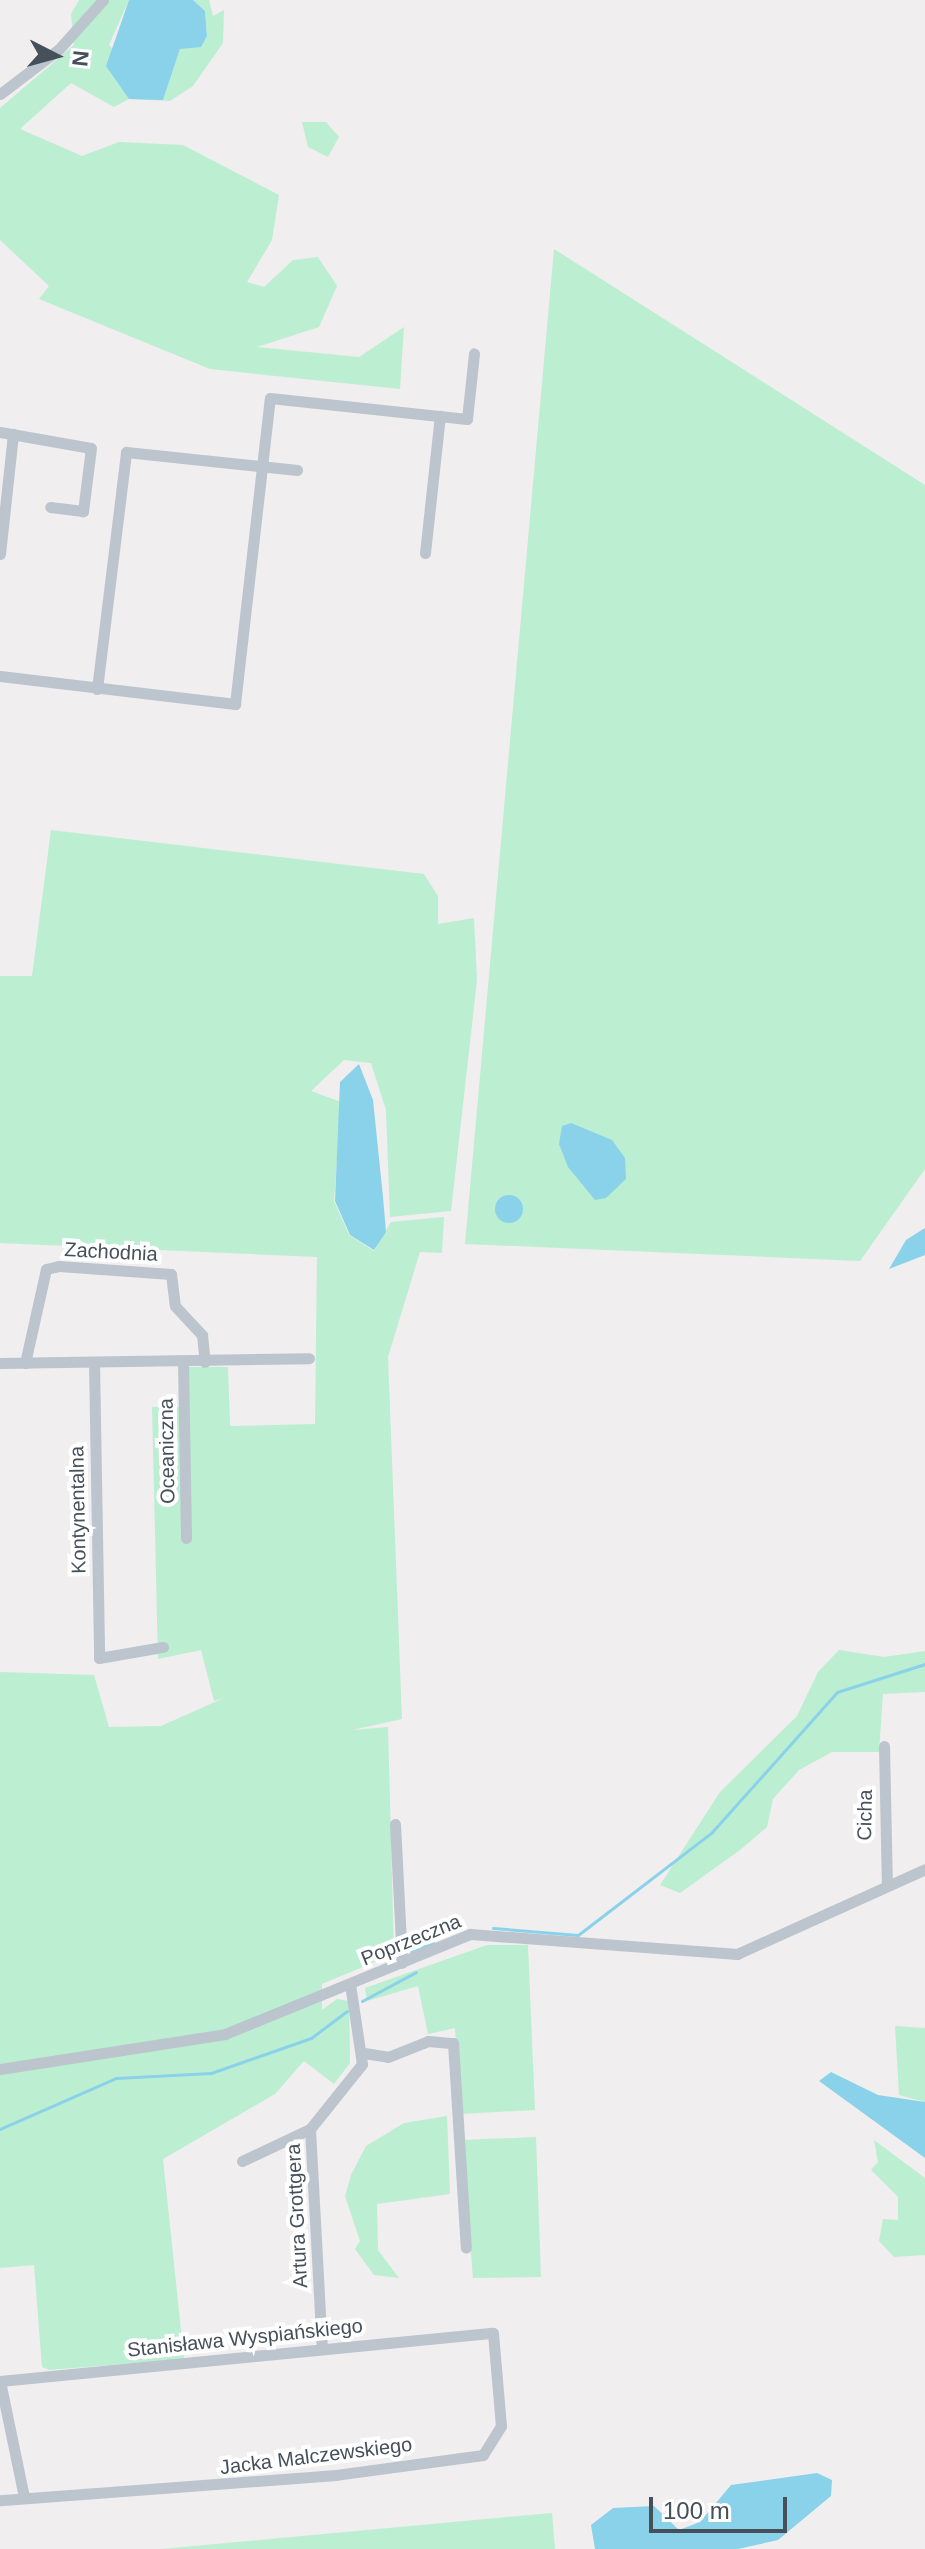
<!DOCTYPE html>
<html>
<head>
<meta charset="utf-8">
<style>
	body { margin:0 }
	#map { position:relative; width:925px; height:2549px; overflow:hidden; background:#f0eeee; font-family:Helvetica,sans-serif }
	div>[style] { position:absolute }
	.green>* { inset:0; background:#bceed1 }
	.water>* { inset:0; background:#8ad2ea }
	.round { border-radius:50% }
	.stream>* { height:3px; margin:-1.5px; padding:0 1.5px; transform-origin:1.5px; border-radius:1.5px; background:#8ad2ea }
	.minor>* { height:11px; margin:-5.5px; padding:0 5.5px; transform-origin:5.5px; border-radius:5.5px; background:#bcc4cd }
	span { translate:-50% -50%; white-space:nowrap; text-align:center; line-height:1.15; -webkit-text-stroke:8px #fff; paint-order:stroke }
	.street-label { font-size:20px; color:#46505b }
	.north { position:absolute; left:16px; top:16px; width:80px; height:80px; -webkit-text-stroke:6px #fff; paint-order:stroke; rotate:96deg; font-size:22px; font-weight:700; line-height:32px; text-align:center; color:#46505b }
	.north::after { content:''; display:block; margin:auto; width:28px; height:36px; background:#46505b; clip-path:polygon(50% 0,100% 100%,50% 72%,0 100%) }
	.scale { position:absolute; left:649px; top:2497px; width:138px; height:36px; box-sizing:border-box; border:4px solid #46505b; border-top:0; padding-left:10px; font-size:24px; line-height:28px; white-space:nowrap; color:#46505b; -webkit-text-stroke:6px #fff; paint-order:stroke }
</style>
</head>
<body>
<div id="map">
	<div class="green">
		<div style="clip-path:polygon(79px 0,129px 0,109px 45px,163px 100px,180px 49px,201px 46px,207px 36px,205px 11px,193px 0,209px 0,213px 16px,224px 10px,223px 43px,193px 86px,170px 101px,129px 99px,114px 107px,71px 83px,20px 129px,82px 156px,119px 142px,183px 145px,279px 195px,272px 240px,247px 282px,264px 287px,293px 260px,318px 257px,337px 286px,319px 327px,257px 347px,359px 357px,404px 327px,400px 389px,210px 369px,39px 299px,49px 286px,0 240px,0 108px,74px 45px,71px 14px)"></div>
		<div style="clip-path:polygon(302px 122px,326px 122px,339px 137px,328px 157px,308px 147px)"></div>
		<div style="clip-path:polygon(554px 249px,925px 485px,925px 1169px,860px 1261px,465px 1244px)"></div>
		<div style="clip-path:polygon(51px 830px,424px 874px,438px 896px,438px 924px,474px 918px,477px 980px,451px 1211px,390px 1217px,386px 1110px,371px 1063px,344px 1060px,311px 1091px,341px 1102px,334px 1201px,349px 1235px,374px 1251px,391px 1222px,444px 1217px,442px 1253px,420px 1252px,388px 1357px,402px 1719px,352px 1730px,388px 1727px,394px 1954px,322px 1984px,322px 2010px,337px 1999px,349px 2001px,350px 2063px,334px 2084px,304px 2061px,275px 2094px,163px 2159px,184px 2359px,49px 2370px,42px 2367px,34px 2265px,0 2268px,0 1672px,94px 1675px,109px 1727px,161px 1726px,226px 1697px,214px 1701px,201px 1650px,158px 1659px,152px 1407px,180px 1407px,182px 1367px,228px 1367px,230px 1426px,315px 1424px,317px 1257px,0 1243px,0 976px,32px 976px)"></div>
		<div style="clip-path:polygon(839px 1650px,884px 1657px,925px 1651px,925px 1692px,883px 1694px,879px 1752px,832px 1752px,799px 1770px,773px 1799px,767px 1827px,740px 1850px,680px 1893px,660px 1885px,720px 1792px,797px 1716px,818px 1672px)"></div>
		<div style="clip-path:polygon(487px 1945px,528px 1945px,535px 2110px,461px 2114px,455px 2028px,428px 2034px,418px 1986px,367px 2001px,365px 1988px)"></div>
		<div style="clip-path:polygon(895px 2026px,925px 2028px,925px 2102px,899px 2095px)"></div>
		<div style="clip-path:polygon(447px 2116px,450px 2194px,377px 2204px,378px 2250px,399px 2278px,374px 2275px,355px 2249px,360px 2241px,345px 2196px,351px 2175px,366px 2146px,404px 2123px)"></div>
		<div style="clip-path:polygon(536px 2137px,541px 2277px,473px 2278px,462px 2140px)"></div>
		<div style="clip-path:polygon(874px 2140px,925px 2178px,925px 2255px,894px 2257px,879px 2241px,883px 2219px,898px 2220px,898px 2197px,871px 2170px,878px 2162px)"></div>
		<div style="clip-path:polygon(552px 2513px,555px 2549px,161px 2549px)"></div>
	</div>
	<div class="water">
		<div style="clip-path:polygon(129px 0,193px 0,205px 11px,207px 36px,201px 47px,180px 49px,163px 100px,129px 99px,106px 66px)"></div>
		<div style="clip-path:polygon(359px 1064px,373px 1100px,383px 1197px,386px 1232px,374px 1250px,350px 1235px,335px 1201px,340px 1082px)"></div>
		<div style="clip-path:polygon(571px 1123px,612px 1140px,625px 1158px,626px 1179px,606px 1198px,595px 1200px,568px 1167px,559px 1144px,562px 1126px)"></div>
		<div class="round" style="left:495px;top:1195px;width:28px;height:28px"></div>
		<div style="clip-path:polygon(925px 1228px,925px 1255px,889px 1269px,906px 1240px)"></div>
		<div style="clip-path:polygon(831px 2072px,878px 2095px,925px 2102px,925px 2158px,819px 2081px)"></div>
		<div style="clip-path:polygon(817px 2473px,832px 2480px,831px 2496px,778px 2540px,738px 2549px,595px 2549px,591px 2525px,613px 2508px,654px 2506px,679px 2530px,700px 2522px,731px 2485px)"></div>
	</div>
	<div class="stream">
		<div style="left:493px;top:1928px;width:85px;rotate:4.7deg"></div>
		<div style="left:578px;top:1935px;width:169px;rotate:-37.5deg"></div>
		<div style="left:712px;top:1832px;width:188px;rotate:-48.2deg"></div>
		<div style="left:837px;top:1692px;width:92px;rotate:-17.7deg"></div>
		<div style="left:411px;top:1951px;width:24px;rotate:-19deg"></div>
		<div style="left:362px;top:2001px;width:61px;rotate:-28.2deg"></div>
		<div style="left:0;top:2129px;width:127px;rotate:-23.7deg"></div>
		<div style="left:116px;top:2078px;width:95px;rotate:-3deg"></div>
		<div style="left:211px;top:2073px;width:106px;rotate:-19.3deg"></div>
		<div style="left:311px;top:2038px;width:45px;rotate:-36.9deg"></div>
	</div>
	<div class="minor">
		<div style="left:0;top:94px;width:74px;rotate:-37.3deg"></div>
		<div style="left:59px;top:49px;width:66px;rotate:-48.1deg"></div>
		<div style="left:0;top:432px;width:92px;rotate:10deg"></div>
		<div style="left:91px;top:448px;width:64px;rotate:97.2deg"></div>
		<div style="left:83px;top:511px;width:33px;rotate:-173deg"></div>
		<div style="left:425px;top:553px;width:138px;rotate:-83.8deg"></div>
		<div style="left:0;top:554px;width:121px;rotate:-83.8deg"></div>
		<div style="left:0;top:676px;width:237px;rotate:6.8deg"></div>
		<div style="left:235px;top:704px;width:308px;rotate:-83.5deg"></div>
		<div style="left:270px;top:398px;width:198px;rotate:6.1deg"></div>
		<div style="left:467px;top:419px;width:66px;rotate:-83.9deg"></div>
		<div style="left:97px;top:689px;width:239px;rotate:-83deg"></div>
		<div style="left:126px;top:452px;width:172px;rotate:6deg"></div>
		<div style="left:94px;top:1362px;width:296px;rotate:89deg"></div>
		<div style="left:99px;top:1658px;width:65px;rotate:-9.8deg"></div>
		<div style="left:0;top:1363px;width:309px;rotate:-0.9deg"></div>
		<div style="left:25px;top:1363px;width:96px;rotate:-77.4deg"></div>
		<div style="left:46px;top:1269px;width:13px;rotate:-13deg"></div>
		<div style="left:59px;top:1266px;width:112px;rotate:4.1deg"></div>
		<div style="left:171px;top:1274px;width:32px;rotate:83deg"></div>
		<div style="left:175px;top:1306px;width:40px;rotate:47deg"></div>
		<div style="left:202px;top:1335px;width:27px;rotate:84deg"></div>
		<div style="left:183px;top:1363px;width:175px;rotate:89deg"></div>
		<div style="left:884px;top:1746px;width:138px;rotate:88.8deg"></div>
		<div style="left:395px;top:1824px;width:139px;rotate:87.1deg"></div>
		<div style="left:364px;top:2053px;width:24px;rotate:9deg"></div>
		<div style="left:388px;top:2057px;width:43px;rotate:-21.8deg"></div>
		<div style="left:428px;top:2041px;width:25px;rotate:5deg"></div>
		<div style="left:453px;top:2043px;width:205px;rotate:86.4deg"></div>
		<div style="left:0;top:2069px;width:228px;rotate:-8.8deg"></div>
		<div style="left:225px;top:2034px;width:265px;rotate:-22.2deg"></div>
		<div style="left:470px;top:1934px;width:268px;rotate:4.3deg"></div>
		<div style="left:737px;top:1954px;width:206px;rotate:-24.3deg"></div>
		<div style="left:310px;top:2129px;width:220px;rotate:86.9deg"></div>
		<div style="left:242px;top:2161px;width:75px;rotate:-25.2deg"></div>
		<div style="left:310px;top:2129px;width:83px;rotate:-51.3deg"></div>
		<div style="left:362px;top:2064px;width:81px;rotate:-98.5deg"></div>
		<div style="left:0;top:2381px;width:495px;rotate:-5.6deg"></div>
		<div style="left:493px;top:2333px;width:93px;rotate:85.1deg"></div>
		<div style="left:501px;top:2426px;width:34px;rotate:122deg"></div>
		<div style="left:483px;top:2455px;width:148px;rotate:172.3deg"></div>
		<div style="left:336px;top:2475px;width:337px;rotate:175.7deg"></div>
		<div style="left:0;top:2381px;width:118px;rotate:78.3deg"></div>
	</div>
	<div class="street-label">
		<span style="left:111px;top:1252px;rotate:3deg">Zachodnia</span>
		<span style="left:167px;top:1451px;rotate:-91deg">Oceaniczna</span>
		<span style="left:78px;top:1510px;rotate:-91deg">Kontynentalna</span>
		<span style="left:865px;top:1815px;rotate:-89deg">Cicha</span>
		<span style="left:411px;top:1940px;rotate:-22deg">Poprzeczna</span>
		<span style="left:297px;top:2216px;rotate:-93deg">Artura Grottgera</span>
		<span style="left:245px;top:2338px;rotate:-6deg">Stanisława Wyspiańskiego</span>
		<span style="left:316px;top:2456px;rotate:-7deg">Jacka Malczewskiego</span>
	</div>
	<div class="north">N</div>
	<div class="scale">100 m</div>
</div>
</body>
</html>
